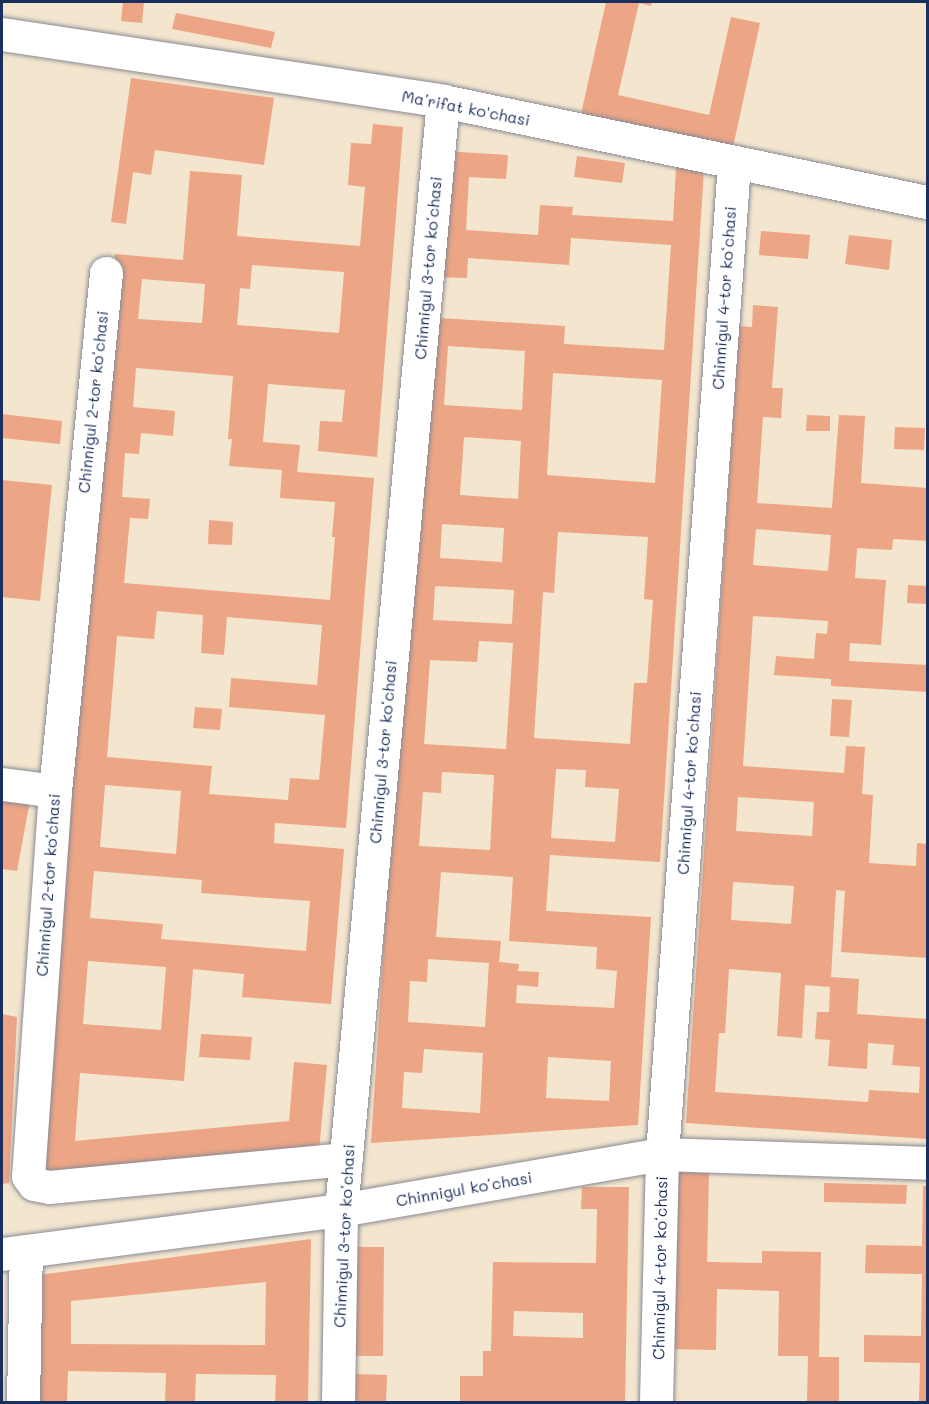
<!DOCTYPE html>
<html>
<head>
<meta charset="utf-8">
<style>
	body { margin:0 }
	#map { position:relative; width:929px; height:1404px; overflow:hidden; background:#f4e6ce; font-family:Mali,sans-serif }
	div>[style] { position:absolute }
	.building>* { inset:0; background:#eca585 }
	.roads { filter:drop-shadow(0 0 2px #888a96) drop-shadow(0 0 2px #888a96) }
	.minor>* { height:33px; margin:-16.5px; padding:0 16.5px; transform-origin:16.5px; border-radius:16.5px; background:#fff }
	span { translate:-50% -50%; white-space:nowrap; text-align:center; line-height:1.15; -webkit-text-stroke:6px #fff; paint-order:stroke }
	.street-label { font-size:16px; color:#1b2f5e }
	.frame { position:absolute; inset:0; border:3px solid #1b2f5e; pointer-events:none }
</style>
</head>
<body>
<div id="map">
	<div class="building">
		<div style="clip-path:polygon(123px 2px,144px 2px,142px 23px,121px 21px)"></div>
		<div style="clip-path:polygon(606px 2px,652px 2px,651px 6px,639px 3px,618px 95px,709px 115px,731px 17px,760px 23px,733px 147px,581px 114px)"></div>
		<div style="clip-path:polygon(176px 13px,275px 32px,271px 48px,172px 29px)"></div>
		<div style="clip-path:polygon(131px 78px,274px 98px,264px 165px,155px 150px,151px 175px,133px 172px,126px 224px,111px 222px)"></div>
		<div style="clip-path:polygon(evenodd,373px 124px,403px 127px,377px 457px,318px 451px,320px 421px,342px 422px,345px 390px,268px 384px,263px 442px,300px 445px,297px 472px,374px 478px,346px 828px,275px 823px,274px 843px,344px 849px,331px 1004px,242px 997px,244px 974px,193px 969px,184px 1081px,80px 1073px,75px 1141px,289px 1121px,294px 1062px,327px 1065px,319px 1151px,39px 1177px,115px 254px,183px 260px,190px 171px,242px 175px,237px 236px,360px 246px,365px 187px,348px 185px,351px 143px,371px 144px,373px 124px,252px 265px,344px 272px,339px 333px,237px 325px,240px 288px,250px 289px,252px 265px,373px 124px,142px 279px,205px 284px,202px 323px,138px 319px,142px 279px,373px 124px,136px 368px,233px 376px,228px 439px,232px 439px,229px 466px,282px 470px,280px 498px,335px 502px,332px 537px,335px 537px,330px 600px,124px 583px,130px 518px,148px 519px,150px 499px,122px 497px,125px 453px,139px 454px,141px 433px,173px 436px,175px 411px,133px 407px,136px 368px,373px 124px,157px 611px,203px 615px,201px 653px,224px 655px,227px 617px,322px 625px,317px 685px,231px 678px,229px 707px,325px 715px,319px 780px,290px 778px,288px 800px,209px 794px,212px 766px,107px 757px,117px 636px,154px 639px,157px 611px,373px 124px,105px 785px,181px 791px,176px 854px,100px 847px,105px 785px,373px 124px,94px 871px,202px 880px,201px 893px,310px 901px,306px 951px,161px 939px,163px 924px,90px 918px,94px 871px,373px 124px,88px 961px,166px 967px,161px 1030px,83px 1024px,88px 961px)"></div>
		<div style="clip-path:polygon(evenodd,444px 151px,508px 155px,506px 179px,469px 177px,466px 230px,538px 235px,540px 205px,573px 207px,572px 215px,673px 221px,676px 167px,704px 169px,660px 862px,550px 855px,546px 911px,651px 917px,638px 1125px,371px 1143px,424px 317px,565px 326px,564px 344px,664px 350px,671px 245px,571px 238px,569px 265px,468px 258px,467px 278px,436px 277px,444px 151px,448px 346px,525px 351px,522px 410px,444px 405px,448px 346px,444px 151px,553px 373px,662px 380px,655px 483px,547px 475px,553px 373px,444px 151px,464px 437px,521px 441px,518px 499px,460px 495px,464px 437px,444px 151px,442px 524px,504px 528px,502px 562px,440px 558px,442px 524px,444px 151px,558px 532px,648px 537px,644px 599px,653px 600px,647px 683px,634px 683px,630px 744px,534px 738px,543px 592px,554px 593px,558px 532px,444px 151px,435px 586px,514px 590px,512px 624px,433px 620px,435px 586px,444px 151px,479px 641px,513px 643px,506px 749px,424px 744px,430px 660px,477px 662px,479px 641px,444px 151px,556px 769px,586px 770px,585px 787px,619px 789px,615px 842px,551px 838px,556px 769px,444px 151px,442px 772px,494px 775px,490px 850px,419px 846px,423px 792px,441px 793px,442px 772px,444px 151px,441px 872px,513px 877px,509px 941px,597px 947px,596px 969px,617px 971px,614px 1008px,516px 1003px,517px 985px,538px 987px,539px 972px,518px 971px,519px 964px,499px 962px,501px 941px,436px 937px,441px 872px,444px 151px,428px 959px,489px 963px,485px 1027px,408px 1022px,410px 981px,427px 982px,428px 959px,444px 151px,424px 1049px,483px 1053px,480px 1113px,402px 1108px,404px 1072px,422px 1073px,424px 1049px,444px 151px,548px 1057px,611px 1061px,609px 1101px,546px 1098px,548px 1057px)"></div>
		<div style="clip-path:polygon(577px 156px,625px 163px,622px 183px,574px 177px)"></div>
		<div style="clip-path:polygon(761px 231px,810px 235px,808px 259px,759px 255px)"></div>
		<div style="clip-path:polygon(849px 235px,892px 240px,889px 270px,845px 264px)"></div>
		<div style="clip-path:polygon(evenodd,753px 305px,778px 307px,772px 388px,783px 388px,781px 418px,763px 417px,757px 503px,832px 508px,839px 415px,865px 416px,861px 483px,928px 488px,928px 541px,893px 539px,892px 550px,857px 548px,855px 578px,886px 580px,881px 645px,850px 643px,849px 661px,928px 665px,928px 692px,831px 686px,831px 679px,774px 675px,776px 656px,814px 659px,816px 633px,827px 634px,828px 621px,753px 616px,743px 766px,844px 773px,846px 746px,865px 747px,862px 794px,873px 795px,869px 863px,916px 866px,917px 843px,928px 844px,928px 958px,841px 952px,845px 891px,836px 890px,831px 977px,859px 979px,857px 1014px,928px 1019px,928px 1139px,686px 1123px,739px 326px,752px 327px,753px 305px,756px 529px,831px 535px,828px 571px,753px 565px,756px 529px,753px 305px,738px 797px,814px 802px,812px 836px,736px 831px,738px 797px,753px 305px,733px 882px,794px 886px,791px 924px,731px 920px,733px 882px,753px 305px,729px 969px,781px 973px,777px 1036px,802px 1038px,805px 985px,830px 987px,829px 1012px,817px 1012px,815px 1039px,830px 1040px,828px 1066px,867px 1069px,868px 1043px,894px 1045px,892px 1065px,920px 1067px,919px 1093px,869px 1090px,868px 1102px,715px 1092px,719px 1033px,725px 1033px,729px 969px)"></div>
		<div style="clip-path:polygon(2px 414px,62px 421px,60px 444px,2px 438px)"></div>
		<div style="clip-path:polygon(807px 415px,830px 416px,830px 431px,806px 431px)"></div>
		<div style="clip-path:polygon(895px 427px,925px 428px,924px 450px,894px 449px)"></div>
		<div style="clip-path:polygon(2px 480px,52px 485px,40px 601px,2px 597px)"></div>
		<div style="clip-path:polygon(209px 520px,233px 522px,232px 545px,208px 544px)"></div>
		<div style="clip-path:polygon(908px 585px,928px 586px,928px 604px,907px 603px)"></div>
		<div style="clip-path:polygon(832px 699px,852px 700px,849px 737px,830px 736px)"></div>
		<div style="clip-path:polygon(195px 707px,222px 709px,220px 730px,193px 728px)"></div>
		<div style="clip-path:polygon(2px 796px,30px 800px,17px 871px,2px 869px)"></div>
		<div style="clip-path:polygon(2px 1014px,17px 1017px,9px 1183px,2px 1184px)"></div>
		<div style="clip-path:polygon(201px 1034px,252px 1037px,250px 1060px,199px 1057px)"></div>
		<div style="clip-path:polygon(671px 1172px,709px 1173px,707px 1262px,762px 1263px,762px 1251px,821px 1252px,819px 1357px,839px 1357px,839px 1402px,807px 1402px,808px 1356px,778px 1356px,779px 1291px,717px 1289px,716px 1350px,667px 1349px)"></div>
		<div style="clip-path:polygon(824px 1183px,907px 1185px,906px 1204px,824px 1202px)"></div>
		<div style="clip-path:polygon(923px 1186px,928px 1186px,928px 1402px,919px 1402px,920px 1363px,864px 1362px,864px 1335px,921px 1336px,922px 1274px,865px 1273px,866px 1245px,922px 1246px)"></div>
		<div style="clip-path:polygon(evenodd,582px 1187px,629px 1187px,625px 1402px,460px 1402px,460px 1376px,483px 1376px,483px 1351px,491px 1351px,493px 1262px,596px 1263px,597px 1209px,581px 1209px,582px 1187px,514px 1311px,583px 1313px,583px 1338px,513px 1336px,514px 1311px)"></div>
		<div style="clip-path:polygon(evenodd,311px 1239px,308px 1402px,275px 1402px,276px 1375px,196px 1374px,195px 1402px,165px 1402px,166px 1373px,68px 1371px,67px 1402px,38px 1402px,39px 1275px,311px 1239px,266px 1282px,265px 1345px,71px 1344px,71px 1301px,266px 1282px)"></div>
		<div style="clip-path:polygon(352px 1247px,384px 1247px,383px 1356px,351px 1356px)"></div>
		<div style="clip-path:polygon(356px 1374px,387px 1375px,386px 1402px,356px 1402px)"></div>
	</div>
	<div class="roads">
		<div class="minor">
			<div style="left:2px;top:34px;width:446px;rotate:8.6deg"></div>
			<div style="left:443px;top:101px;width:495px;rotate:11.8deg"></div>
			<div style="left:106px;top:273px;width:521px;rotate:95.62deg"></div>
			<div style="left:55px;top:791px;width:386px;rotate:94deg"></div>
			<div style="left:28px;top:1176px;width:10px;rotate:53deg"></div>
			<div style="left:34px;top:1184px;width:15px;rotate:11deg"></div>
			<div style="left:49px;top:1187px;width:298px;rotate:-5.4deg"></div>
			<div style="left:2px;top:784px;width:53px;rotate:7.5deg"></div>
			<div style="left:2px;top:1254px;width:342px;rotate:-7.4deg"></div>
			<div style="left:341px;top:1210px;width:326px;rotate:-9.9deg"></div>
			<div style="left:662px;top:1154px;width:266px;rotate:1.9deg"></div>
			<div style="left:23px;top:1402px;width:151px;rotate:-88.9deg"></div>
			<div style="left:338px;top:1402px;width:192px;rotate:-89.1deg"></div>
			<div style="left:341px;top:1210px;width:1114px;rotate:-84.75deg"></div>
			<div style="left:656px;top:1402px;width:248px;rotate:-88.6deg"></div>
			<div style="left:662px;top:1154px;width:994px;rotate:-85.84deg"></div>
		</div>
	</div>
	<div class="street-label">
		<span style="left:466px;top:108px;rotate:11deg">Maʼrifat ko'chasi</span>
		<span style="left:428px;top:268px;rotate:-85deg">Chinnigul 3-tor koʻchasi</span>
		<span style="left:724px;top:298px;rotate:-86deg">Chinnigul 4-tor koʻchasi</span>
		<span style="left:93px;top:402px;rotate:-84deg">Chinnigul 2-tor koʻchasi</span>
		<span style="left:383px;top:752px;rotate:-85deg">Chinnigul 3-tor koʻchasi</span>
		<span style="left:689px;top:783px;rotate:-86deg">Chinnigul 4-tor koʻchasi</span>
		<span style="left:48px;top:885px;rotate:-86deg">Chinnigul 2-tor koʻchasi</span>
		<span style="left:464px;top:1189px;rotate:-10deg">Chinnigul koʻchasi</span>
		<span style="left:344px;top:1236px;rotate:-87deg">Chinnigul 3-tor koʻchasi</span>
		<span style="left:660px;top:1268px;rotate:-89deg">Chinnigul 4-tor koʻchasi</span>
	</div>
	<div class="frame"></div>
</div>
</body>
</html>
